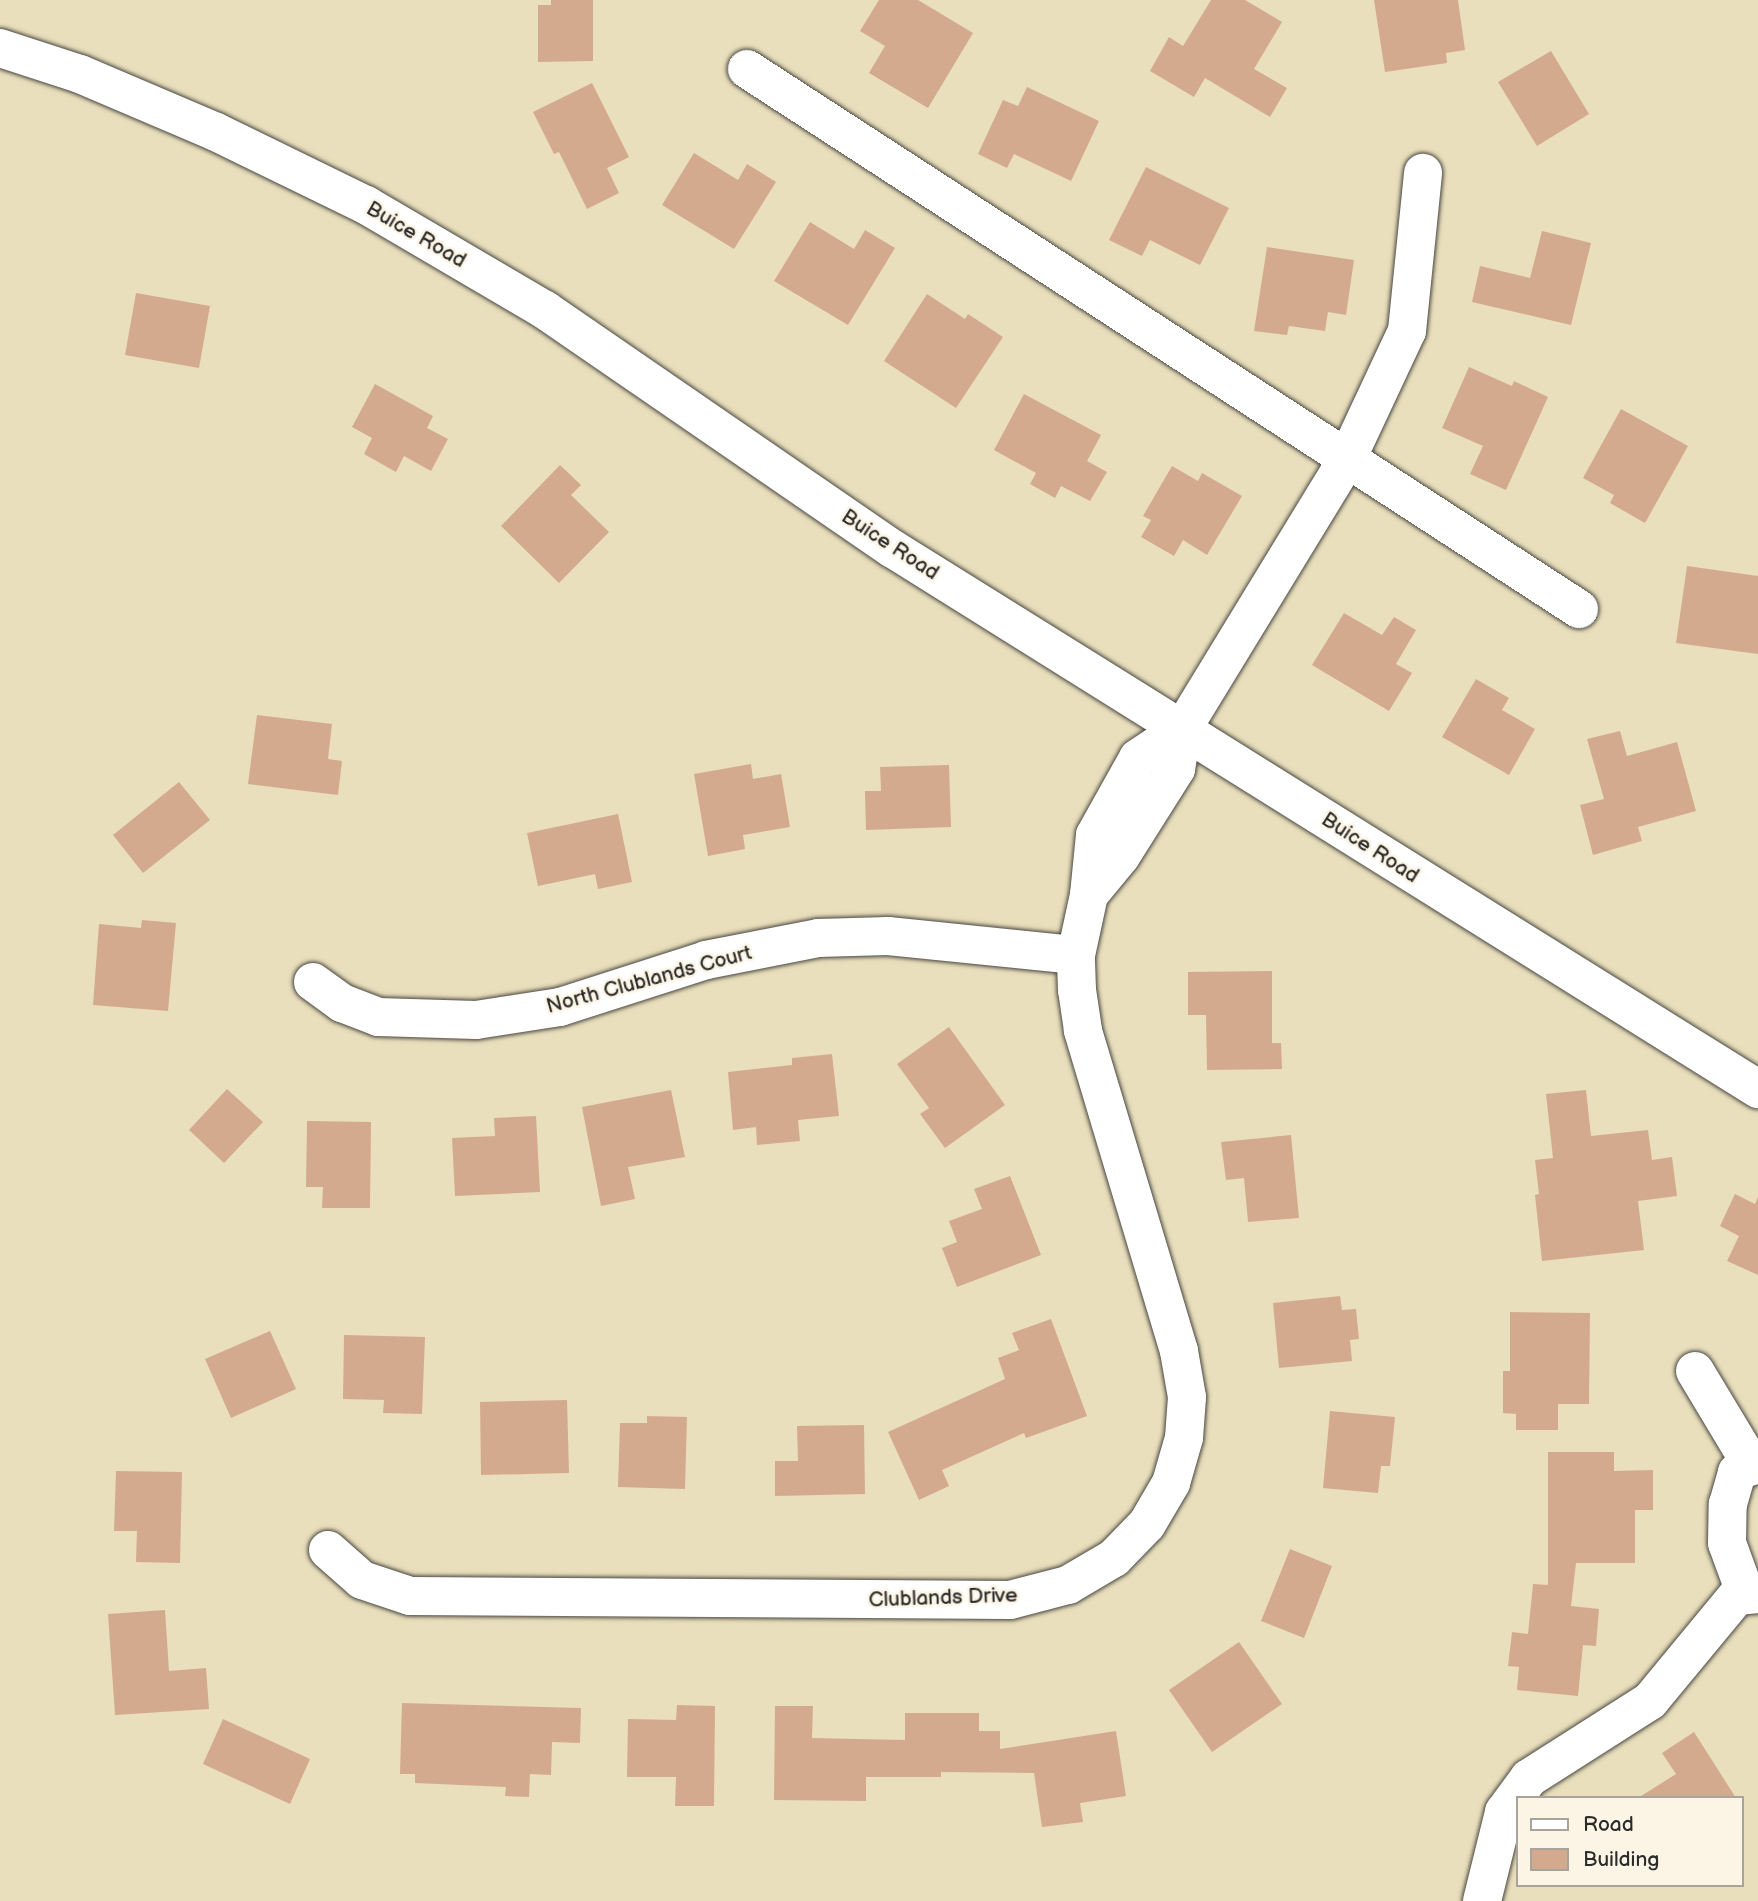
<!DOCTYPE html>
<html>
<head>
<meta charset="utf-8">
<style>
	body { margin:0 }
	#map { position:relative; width:1758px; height:1901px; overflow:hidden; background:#e9dfbc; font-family:"Balsamiq Sans",sans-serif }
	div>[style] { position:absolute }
	.building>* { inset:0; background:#d4aa8e }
	.roads { filter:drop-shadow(0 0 2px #484641) drop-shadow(0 0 2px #484641) }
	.minor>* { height:38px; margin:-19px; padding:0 19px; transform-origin:19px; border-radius:19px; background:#fff }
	span { translate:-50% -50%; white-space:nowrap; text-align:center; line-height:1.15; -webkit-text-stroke:5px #fcf5e5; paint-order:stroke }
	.street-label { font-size:21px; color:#2b2b2b }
	.legend { position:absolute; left:1516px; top:1796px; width:228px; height:91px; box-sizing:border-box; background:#fcf5e5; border:2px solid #a8a49b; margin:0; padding:9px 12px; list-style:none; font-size:21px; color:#2b2b2b }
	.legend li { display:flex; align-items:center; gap:14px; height:35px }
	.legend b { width:35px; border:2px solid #a8a49b }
</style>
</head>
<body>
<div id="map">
	<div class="building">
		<div style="clip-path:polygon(551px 0,593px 0,593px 61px,538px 62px,538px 5px,551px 5px)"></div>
		<div style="clip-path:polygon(879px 0,918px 0,973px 33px,928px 108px,869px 73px,885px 46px,860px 31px)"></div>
		<div style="clip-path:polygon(1211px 0,1245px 0,1282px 22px,1254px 69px,1287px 88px,1270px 117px,1205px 78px,1194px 97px,1150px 71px,1169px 37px,1183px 46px)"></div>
		<div style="clip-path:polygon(1374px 0,1458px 0,1465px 50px,1446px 53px,1447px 63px,1385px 72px)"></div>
		<div style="clip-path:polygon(1551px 51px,1589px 114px,1537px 146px,1498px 82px)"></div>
		<div style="clip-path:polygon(592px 83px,629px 157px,607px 168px,619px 193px,587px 209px,559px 152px,554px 154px,533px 112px)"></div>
		<div style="clip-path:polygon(1027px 87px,1099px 121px,1071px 181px,1014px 154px,1007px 168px,978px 154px,1003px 100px,1018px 106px)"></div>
		<div style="clip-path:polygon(694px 153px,738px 180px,747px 164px,776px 182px,734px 249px,662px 205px)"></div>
		<div style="clip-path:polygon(1146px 167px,1229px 208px,1200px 265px,1150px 240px,1142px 256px,1109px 240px)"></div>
		<div style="clip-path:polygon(810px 222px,854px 249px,865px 230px,895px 248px,848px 325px,774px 281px)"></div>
		<div style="clip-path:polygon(1542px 231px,1591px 243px,1571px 325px,1472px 302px,1480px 266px,1530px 278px)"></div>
		<div style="clip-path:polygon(1267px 247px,1354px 260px,1346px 315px,1328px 312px,1325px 331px,1289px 326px,1287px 335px,1254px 331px)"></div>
		<div style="clip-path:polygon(136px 293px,210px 306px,199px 368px,125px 355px)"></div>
		<div style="clip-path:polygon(927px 294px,965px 319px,968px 314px,1003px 337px,956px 408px,884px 361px)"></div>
		<div style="clip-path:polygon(1469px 367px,1512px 386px,1514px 381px,1548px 397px,1506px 490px,1470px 474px,1483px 446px,1442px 428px)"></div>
		<div style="clip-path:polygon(375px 384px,433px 416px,427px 428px,448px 439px,431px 471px,404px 456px,396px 472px,364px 454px,372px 438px,352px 427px)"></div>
		<div style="clip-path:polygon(1024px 394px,1101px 435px,1087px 461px,1107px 472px,1090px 501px,1061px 486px,1055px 498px,1030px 484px,1036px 473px,994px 450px)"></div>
		<div style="clip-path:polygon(1621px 409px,1688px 446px,1645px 523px,1610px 503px,1614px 495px,1583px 478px)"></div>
		<div style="clip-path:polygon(560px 465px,581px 485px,571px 495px,609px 532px,559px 583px,501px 526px)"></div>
		<div style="clip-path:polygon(1172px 466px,1198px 481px,1202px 473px,1242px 496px,1207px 555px,1183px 540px,1174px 556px,1141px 537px,1151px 520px,1143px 516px)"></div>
		<div style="clip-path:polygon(1687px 566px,1758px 576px,1758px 654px,1676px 643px)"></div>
		<div style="clip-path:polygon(1344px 613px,1382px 635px,1394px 617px,1416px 630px,1396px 664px,1412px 673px,1389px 711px,1312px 665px)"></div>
		<div style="clip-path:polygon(1476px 679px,1509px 698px,1502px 710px,1535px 729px,1509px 775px,1442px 737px)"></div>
		<div style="clip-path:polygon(257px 715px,332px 724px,328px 759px,342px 761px,338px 795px,248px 784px)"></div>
		<div style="clip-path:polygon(1620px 731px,1627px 756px,1677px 742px,1696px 811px,1638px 827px,1642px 841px,1593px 855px,1580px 805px,1604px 799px,1587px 739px)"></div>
		<div style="clip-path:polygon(751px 764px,753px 779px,781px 774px,790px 827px,743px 835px,745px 849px,708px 856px,694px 774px)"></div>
		<div style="clip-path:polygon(949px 765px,951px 827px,866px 830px,865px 791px,881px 791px,880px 767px)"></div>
		<div style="clip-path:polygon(179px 782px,210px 820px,143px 873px,113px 835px)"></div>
		<div style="clip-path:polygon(618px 814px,632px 882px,598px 889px,595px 874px,538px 886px,527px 833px)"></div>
		<div style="clip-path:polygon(142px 920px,176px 923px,168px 1011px,93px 1005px,99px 924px,141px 928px)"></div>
		<div style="clip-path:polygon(1272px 971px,1272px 1043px,1281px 1043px,1282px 1069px,1207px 1070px,1206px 1015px,1188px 1015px,1188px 972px)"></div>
		<div style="clip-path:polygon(949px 1027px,1005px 1105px,945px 1148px,920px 1114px,929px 1108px,897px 1064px)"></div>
		<div style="clip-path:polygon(832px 1054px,839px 1116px,798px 1120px,800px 1141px,757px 1145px,756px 1127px,733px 1130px,728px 1072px,792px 1065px,792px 1058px)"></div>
		<div style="clip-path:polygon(227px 1089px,263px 1122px,224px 1163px,189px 1130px)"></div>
		<div style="clip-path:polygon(671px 1090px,685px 1157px,628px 1167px,635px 1199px,601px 1206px,582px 1107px)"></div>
		<div style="clip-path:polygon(1586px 1090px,1591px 1136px,1648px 1130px,1652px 1160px,1672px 1157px,1677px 1196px,1638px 1201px,1644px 1250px,1542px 1261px,1535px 1195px,1539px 1194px,1535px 1160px,1553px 1158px,1546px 1094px)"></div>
		<div style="clip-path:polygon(536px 1116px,540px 1192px,455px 1196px,452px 1138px,495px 1136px,494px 1118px)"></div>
		<div style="clip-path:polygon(307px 1121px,371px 1122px,370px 1208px,322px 1208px,323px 1187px,306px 1187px)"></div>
		<div style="clip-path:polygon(1291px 1135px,1299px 1218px,1248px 1222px,1244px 1178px,1226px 1180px,1221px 1142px)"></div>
		<div style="clip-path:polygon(1010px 1176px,1041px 1255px,957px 1287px,942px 1248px,957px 1242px,949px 1221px,982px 1209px,974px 1189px)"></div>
		<div style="clip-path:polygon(1735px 1194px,1755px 1204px,1758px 1197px,1758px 1275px,1727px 1261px,1739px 1236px,1720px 1226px)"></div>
		<div style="clip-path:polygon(1340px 1296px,1342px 1310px,1356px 1309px,1359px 1339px,1350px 1340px,1352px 1361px,1279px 1368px,1273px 1303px)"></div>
		<div style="clip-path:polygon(1510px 1312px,1590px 1313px,1589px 1404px,1558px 1404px,1558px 1430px,1516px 1430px,1516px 1414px,1503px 1413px,1503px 1371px,1510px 1371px)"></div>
		<div style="clip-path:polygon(1051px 1319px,1087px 1416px,1026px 1438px,1024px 1433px,942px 1470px,949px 1486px,919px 1500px,888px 1432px,1005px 1379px,998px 1358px,1019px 1350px,1012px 1333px)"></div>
		<div style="clip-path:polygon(270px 1331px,296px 1389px,231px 1418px,205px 1359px)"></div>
		<div style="clip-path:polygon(344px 1335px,425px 1337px,422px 1414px,383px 1413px,384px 1400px,343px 1399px)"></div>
		<div style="clip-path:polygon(567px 1400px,569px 1473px,481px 1475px,480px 1402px)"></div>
		<div style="clip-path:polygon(1330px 1411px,1395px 1417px,1390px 1466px,1381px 1466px,1378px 1493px,1323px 1488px)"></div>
		<div style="clip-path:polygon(647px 1416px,687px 1417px,685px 1489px,618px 1487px,620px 1423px,647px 1423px)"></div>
		<div style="clip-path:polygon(864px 1425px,865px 1494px,775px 1496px,775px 1461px,798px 1461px,797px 1426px)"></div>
		<div style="clip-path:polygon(1548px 1452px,1614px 1452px,1614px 1471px,1653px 1470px,1653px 1510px,1635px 1510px,1635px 1563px,1576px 1563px,1571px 1606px,1599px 1609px,1596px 1646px,1583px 1645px,1578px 1696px,1517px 1690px,1519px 1667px,1508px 1666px,1512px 1632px,1528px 1634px,1533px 1584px,1548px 1585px)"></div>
		<div style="clip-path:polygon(116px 1471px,182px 1472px,180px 1563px,136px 1562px,137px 1531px,114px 1531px)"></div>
		<div style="clip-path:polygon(1290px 1549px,1332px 1566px,1304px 1638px,1261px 1621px)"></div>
		<div style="clip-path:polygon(165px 1610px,169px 1671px,206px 1668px,209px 1709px,115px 1715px,108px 1614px)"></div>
		<div style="clip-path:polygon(1239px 1642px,1282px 1704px,1212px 1752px,1169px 1690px)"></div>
		<div style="clip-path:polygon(402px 1703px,581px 1708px,580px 1743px,552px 1742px,551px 1775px,530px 1774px,529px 1797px,505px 1796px,506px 1787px,415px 1783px,415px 1774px,400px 1774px)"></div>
		<div style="clip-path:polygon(677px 1705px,715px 1706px,714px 1806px,675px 1806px,676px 1777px,627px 1777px,628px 1719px,676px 1720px)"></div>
		<div style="clip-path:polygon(775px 1706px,813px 1706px,812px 1738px,905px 1740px,905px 1713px,979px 1713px,979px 1731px,1000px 1731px,1000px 1749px,1116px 1731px,1126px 1796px,1080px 1803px,1083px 1822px,1042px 1827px,1034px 1773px,941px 1772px,941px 1777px,866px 1777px,866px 1801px,774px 1800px)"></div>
		<div style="clip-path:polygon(223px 1719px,310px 1759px,290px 1804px,203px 1764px)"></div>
		<div style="clip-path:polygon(1694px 1732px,1736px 1798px,1638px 1798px,1676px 1774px,1662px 1753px)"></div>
	</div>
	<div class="roads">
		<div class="minor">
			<div style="left:0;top:48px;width:84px;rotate:18deg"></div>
			<div style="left:80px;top:74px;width:148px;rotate:23.1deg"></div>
			<div style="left:216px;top:132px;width:167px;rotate:26deg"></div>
			<div style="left:366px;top:205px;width:208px;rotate:30.4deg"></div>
			<div style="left:545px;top:310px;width:422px;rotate:34.5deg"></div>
			<div style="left:893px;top:549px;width:1020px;rotate:31.98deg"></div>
			<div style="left:747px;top:69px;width:992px;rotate:32.99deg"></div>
			<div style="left:1089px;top:895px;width:60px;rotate:-84.3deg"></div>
			<div style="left:1095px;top:835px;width:88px;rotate:-60.8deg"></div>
			<div style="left:1138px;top:758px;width:54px;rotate:-33.7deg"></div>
			<div style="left:313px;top:982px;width:36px;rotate:36deg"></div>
			<div style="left:342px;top:1003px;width:39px;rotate:21deg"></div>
			<div style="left:378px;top:1017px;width:98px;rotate:1.8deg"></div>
			<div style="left:476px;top:1020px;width:85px;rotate:-8.8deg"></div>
			<div style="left:560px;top:1007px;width:153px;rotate:-17.8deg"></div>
			<div style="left:706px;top:960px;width:114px;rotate:-11.1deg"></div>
			<div style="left:818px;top:938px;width:70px;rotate:-1.6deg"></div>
			<div style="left:888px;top:936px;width:189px;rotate:5.8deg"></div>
			<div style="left:1695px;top:1371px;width:111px;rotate:59deg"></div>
			<div style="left:328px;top:1550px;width:45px;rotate:41.4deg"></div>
			<div style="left:362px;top:1580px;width:51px;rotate:18.4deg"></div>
			<div style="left:410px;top:1596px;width:600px;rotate:0.38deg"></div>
			<div style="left:1010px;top:1600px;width:60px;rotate:-14.5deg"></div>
			<div style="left:1068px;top:1585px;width:53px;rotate:-30.4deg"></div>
			<div style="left:1114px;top:1558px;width:47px;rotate:-45.9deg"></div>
			<div style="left:1147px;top:1524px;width:48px;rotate:-59.7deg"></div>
			<div style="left:1171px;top:1483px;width:47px;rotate:-73.9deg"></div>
			<div style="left:1184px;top:1438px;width:41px;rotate:-85.8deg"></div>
			<div style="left:1187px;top:1397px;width:47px;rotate:-99.9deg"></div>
			<div style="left:1179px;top:1351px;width:335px;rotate:-106.7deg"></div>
			<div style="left:1083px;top:1030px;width:40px;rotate:-98.5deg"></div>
			<div style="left:1077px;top:990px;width:35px;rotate:-92deg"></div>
			<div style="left:1076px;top:955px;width:61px;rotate:-77.8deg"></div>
			<div style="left:1089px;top:895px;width:50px;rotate:-50.6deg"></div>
			<div style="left:1121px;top:856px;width:103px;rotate:-57.7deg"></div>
			<div style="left:1176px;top:769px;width:42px;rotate:-80.3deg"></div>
			<div style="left:1183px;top:728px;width:315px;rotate:-58.6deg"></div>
			<div style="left:1347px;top:459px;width:141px;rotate:-64.9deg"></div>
			<div style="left:1407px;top:331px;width:159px;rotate:-84.2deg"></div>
			<div style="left:1746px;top:1595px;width:55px;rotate:-110.1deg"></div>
			<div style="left:1727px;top:1543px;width:39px;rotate:-89deg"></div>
			<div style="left:1728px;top:1504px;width:33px;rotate:-74deg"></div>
			<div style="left:1737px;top:1472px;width:23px;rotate:-23deg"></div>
			<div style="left:1482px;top:1901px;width:92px;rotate:-76.1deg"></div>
			<div style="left:1504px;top:1812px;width:42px;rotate:-53.7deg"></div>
			<div style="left:1529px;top:1778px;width:143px;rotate:-32.5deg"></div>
			<div style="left:1650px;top:1701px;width:136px;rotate:-50.4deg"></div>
			<div style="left:1737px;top:1596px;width:21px;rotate:-5deg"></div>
		</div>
	</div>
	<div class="street-label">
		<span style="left:416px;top:235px;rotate:30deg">Buice Road</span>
		<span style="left:890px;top:545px;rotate:33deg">Buice Road</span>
		<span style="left:1370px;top:848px;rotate:33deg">Buice Road</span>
		<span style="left:649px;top:980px;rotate:-15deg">North Clublands Court</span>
		<span style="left:943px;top:1598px;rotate:-2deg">Clublands Drive</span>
	</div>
	<ul class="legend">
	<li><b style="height:9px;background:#fff"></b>Road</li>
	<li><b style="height:19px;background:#d4aa8e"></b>Building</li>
	</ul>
</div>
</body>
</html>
